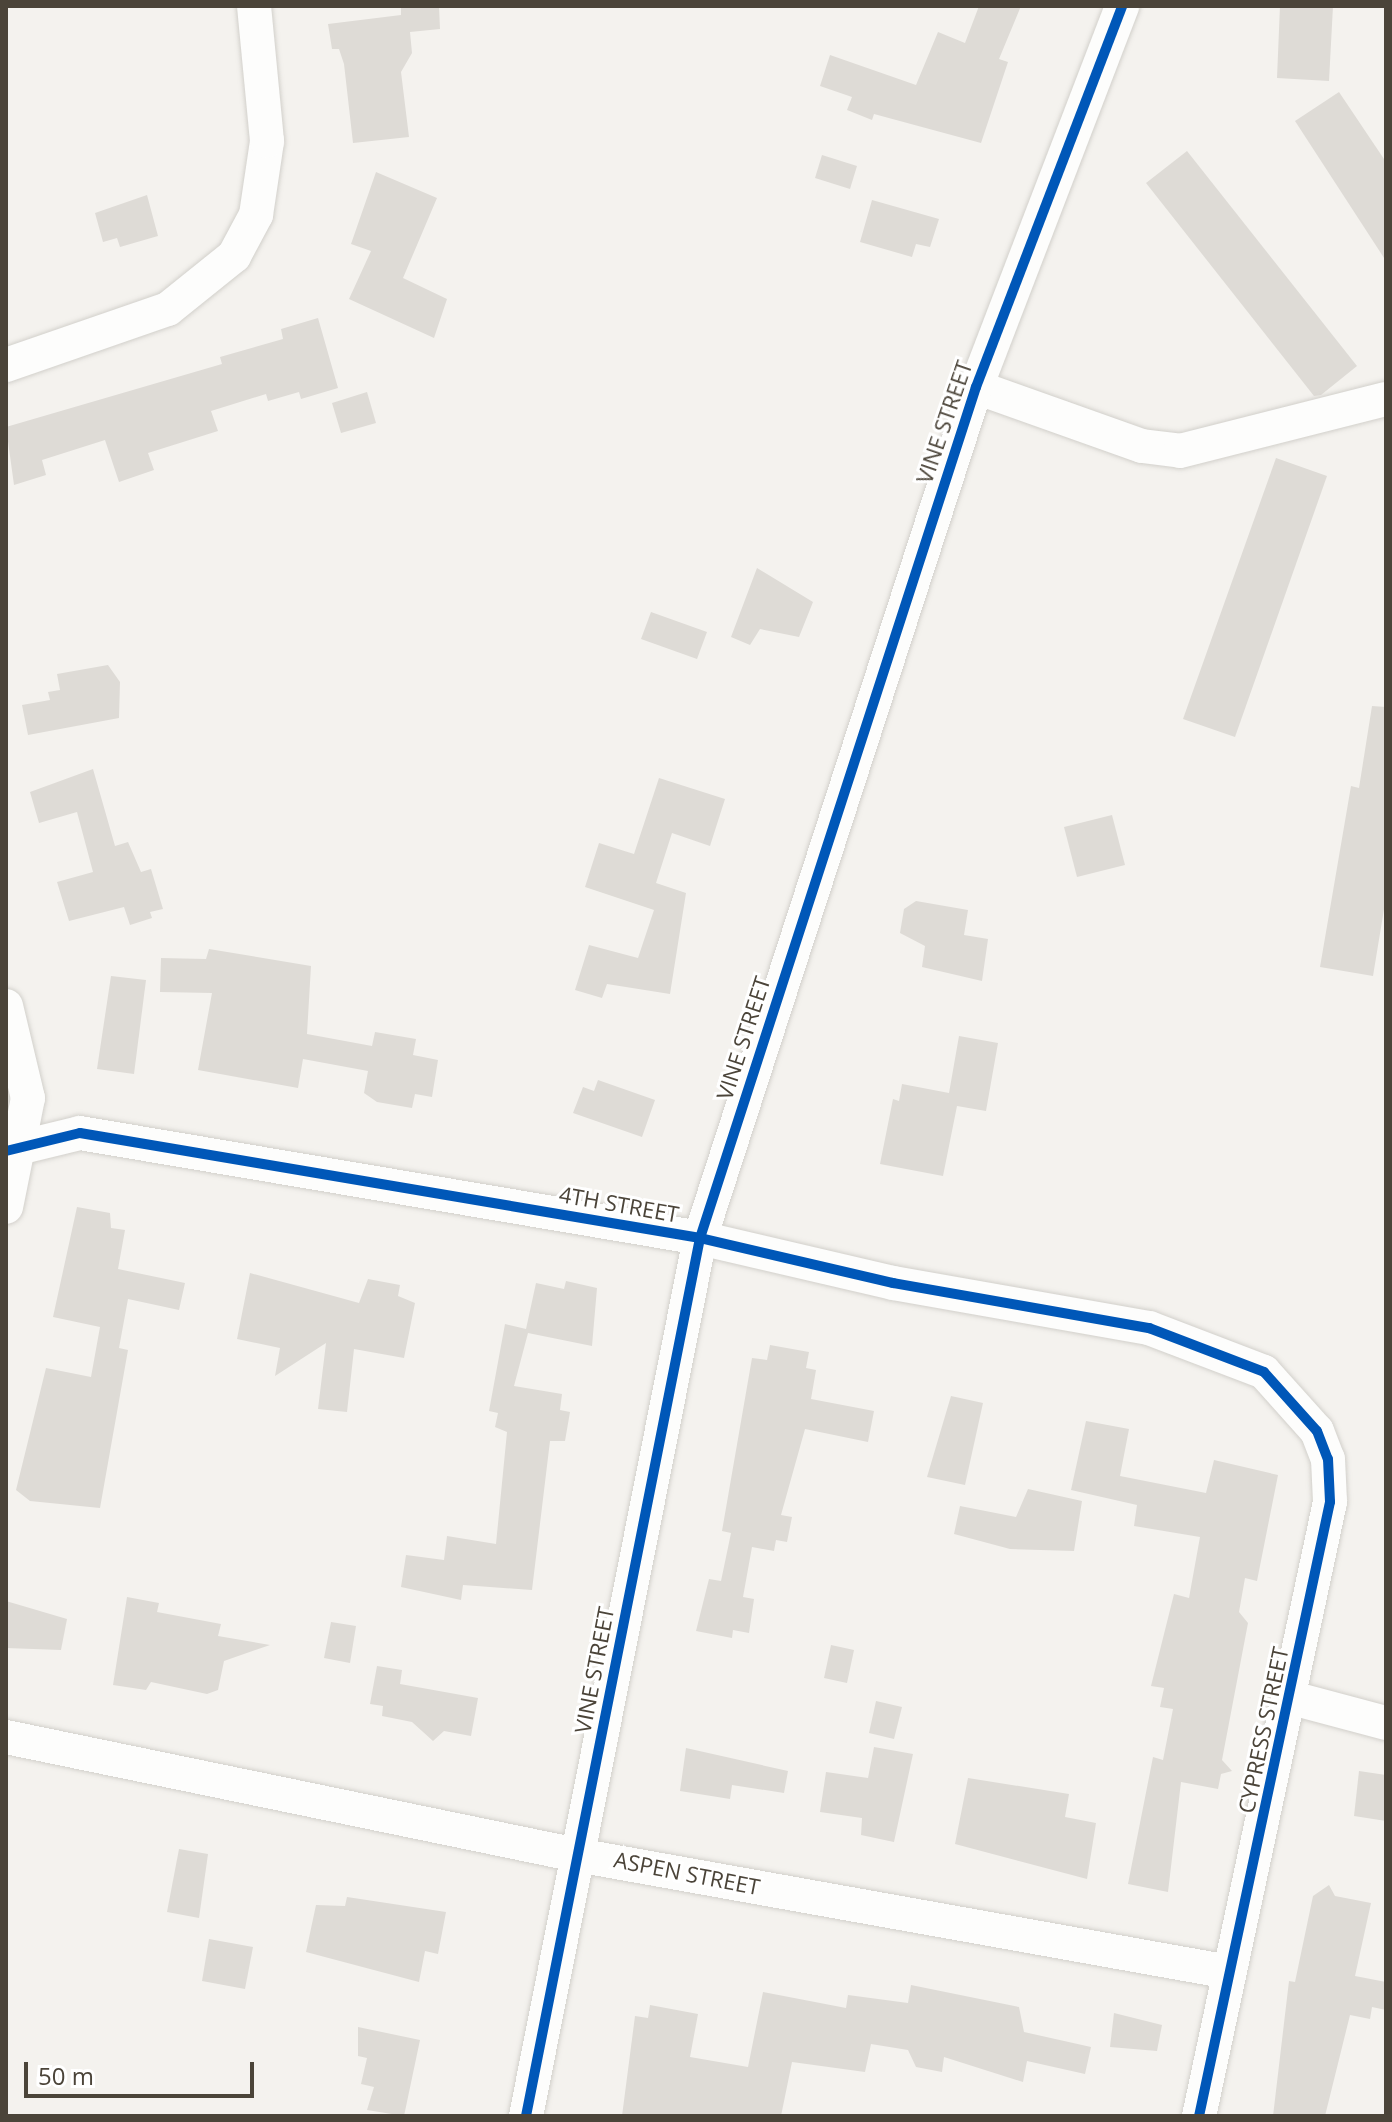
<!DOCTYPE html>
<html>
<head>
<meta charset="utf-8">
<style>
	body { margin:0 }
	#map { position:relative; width:1392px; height:2122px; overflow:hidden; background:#f4f2ee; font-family:"Open Sans",sans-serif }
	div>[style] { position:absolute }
	.building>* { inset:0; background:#dedbd6 }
	.roads { filter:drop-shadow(0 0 2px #d2d0cb) drop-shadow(0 0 2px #d2d0cb) }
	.minor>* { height:34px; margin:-17px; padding:0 17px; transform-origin:17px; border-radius:17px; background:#fdfdfc }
	.cycleway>* { height:10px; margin:-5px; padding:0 5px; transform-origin:5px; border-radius:5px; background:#0057b8 }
	span { translate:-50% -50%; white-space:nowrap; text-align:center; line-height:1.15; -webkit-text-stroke:6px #fff; paint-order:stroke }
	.street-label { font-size:22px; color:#4b4439 }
	.frame { position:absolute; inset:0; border:8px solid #4b4439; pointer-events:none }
	.scale { position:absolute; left:24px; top:2062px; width:230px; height:36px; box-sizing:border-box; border:4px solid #4b4439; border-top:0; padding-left:10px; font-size:24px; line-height:28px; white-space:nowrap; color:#4b4439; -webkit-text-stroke:6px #fff; paint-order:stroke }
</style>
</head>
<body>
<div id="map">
	<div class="building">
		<div style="clip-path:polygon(401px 6px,439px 6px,440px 29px,410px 32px,412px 53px,401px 72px,409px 137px,353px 143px,344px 64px,339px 49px,332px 49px,328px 24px,401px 15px)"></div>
		<div style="clip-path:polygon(979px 6px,1021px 6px,999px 59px,1008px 62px,981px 143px,874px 114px,872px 120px,847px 110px,852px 97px,820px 86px,830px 55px,916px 85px,938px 32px,965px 43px)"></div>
		<div style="clip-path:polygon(1280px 6px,1333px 6px,1329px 81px,1277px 78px)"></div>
		<div style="clip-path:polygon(1339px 92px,1386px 162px,1386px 261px,1295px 121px)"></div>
		<div style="clip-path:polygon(1187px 151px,1357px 366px,1321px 395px,1314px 396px,1146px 183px)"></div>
		<div style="clip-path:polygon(822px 155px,857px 166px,850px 189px,815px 178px)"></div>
		<div style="clip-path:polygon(376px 172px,437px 198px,403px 278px,447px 299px,434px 338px,349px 299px,371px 251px,351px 244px)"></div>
		<div style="clip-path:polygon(147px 195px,158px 236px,120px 247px,117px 238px,103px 242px,95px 213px)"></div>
		<div style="clip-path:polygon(872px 200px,939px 219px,930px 247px,916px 244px,912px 257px,860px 242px)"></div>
		<div style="clip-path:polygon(318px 318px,338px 388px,301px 399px,299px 392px,268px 401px,266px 394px,211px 411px,218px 431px,148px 453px,154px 470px,119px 482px,105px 440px,42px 460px,46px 475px,14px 485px,6px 427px,222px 364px,220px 357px,283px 339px,281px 329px)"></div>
		<div style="clip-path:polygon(367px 392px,376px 423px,341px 433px,332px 403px)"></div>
		<div style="clip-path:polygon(1276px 458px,1327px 476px,1235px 737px,1183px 719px)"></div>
		<div style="clip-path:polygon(757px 568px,813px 602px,799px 637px,760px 629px,750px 645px,731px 637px)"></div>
		<div style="clip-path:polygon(651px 612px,707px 632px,697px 659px,641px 639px)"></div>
		<div style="clip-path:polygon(108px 665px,120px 682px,119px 718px,28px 735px,22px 705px,50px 700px,48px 692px,60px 690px,57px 674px)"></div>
		<div style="clip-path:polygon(1372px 706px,1386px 707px,1386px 897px,1373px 976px,1320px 967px,1351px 786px,1359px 788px)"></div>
		<div style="clip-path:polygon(93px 769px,115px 846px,128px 842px,141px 872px,151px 869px,163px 909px,150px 912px,152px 918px,130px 925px,124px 907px,69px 921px,57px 882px,93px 872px,77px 812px,39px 823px,30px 792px)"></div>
		<div style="clip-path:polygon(659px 778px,725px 799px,710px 846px,672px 833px,656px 883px,686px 893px,670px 994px,607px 984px,602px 998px,575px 990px,589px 945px,638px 958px,654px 910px,585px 887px,599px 843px,634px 854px)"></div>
		<div style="clip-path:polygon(1112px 815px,1125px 865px,1077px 877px,1064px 827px)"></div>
		<div style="clip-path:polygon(916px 901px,968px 910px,964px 935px,988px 939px,982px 981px,922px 967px,925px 946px,900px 933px,904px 909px)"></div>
		<div style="clip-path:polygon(209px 949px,311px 966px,307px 1034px,372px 1046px,375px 1032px,416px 1039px,413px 1055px,438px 1060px,432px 1097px,415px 1094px,412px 1108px,377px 1102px,364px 1093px,368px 1071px,303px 1059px,298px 1088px,198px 1070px,212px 993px,160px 992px,161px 958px,206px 959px)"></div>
		<div style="clip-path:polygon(111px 976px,146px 980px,134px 1074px,97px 1069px)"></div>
		<div style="clip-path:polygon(959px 1036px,998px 1043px,986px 1111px,957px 1106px,943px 1176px,880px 1164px,893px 1099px,899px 1101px,902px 1084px,949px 1093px)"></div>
		<div style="clip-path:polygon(598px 1080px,655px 1100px,642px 1137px,573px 1113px,583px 1087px,594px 1091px)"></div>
		<div style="clip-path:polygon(77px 1207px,110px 1213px,111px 1228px,125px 1230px,118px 1269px,185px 1283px,179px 1310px,128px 1299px,119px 1348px,128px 1350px,100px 1508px,30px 1501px,16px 1490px,46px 1368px,91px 1377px,100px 1327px,53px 1317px)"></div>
		<div style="clip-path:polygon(250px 1273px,359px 1303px,368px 1279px,400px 1285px,398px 1296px,415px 1303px,404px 1358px,354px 1349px,347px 1412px,318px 1409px,326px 1343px,275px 1376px,280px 1348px,237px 1339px)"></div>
		<div style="clip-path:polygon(566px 1281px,597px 1288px,592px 1346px,528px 1333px,514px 1386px,562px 1394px,560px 1410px,570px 1412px,565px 1441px,550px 1441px,532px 1590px,463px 1585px,461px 1600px,401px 1587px,406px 1555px,444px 1560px,447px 1536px,496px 1544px,507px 1432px,495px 1427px,498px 1413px,489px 1411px,505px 1324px,526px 1329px,536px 1283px,564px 1289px)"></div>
		<div style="clip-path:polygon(770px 1345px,809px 1352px,806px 1368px,816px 1370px,811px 1399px,874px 1411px,868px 1442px,805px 1429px,781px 1515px,792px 1517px,787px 1542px,776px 1540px,774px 1551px,752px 1547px,743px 1597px,754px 1599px,749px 1633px,733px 1630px,732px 1638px,696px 1631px,709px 1579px,721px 1581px,731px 1533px,722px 1531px,752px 1358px,767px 1360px)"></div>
		<div style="clip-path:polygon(951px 1396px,983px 1403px,965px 1485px,927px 1477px)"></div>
		<div style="clip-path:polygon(1086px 1421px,1129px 1429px,1120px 1476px,1206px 1493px,1214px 1460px,1278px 1475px,1257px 1581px,1245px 1578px,1239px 1612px,1248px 1623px,1222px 1760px,1232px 1771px,1221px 1774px,1218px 1789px,1181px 1782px,1168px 1892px,1128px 1884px,1153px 1757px,1163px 1760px,1173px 1709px,1160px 1707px,1164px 1688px,1151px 1686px,1174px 1594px,1189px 1598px,1200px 1537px,1134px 1526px,1137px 1505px,1071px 1490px)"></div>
		<div style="clip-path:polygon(1028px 1489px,1082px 1501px,1074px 1551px,1010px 1549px,954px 1534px,960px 1506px,1016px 1517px)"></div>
		<div style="clip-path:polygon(127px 1597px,159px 1603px,157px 1612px,221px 1624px,218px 1636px,270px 1645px,224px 1661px,218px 1690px,207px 1694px,151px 1682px,146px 1690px,113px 1685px)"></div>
		<div style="clip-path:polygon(6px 1601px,67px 1619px,61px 1650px,6px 1648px)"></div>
		<div style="clip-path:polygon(331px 1622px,356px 1626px,350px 1663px,324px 1658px)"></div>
		<div style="clip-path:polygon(831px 1645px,854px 1650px,847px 1683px,824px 1678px)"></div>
		<div style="clip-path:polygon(377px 1666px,402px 1670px,400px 1684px,478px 1698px,471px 1736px,444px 1731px,433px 1741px,412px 1722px,382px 1716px,383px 1706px,370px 1704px)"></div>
		<div style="clip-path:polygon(876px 1701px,902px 1707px,894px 1739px,869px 1733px)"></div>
		<div style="clip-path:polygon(874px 1747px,913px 1754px,894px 1842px,861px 1835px,862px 1818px,820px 1812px,826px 1772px,868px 1778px)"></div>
		<div style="clip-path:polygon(686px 1748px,788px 1771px,784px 1793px,732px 1785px,730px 1799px,680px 1791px)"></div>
		<div style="clip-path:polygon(1359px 1771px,1386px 1775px,1386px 1821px,1354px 1816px)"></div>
		<div style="clip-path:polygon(968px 1778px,1069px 1794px,1065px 1817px,1096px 1823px,1087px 1879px,955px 1844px)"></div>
		<div style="clip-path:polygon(179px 1849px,208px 1854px,199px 1918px,167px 1912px)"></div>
		<div style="clip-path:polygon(1329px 1885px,1335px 1896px,1371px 1903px,1355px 1976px,1386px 1982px,1386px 2010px,1372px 2007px,1370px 2019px,1350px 2015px,1325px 2116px,1273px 2116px,1289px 1981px,1295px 1982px,1313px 1896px)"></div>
		<div style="clip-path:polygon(347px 1897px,446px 1912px,438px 1954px,425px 1951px,419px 1982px,306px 1952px,316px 1905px,345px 1906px)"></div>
		<div style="clip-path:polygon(209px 1939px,253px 1947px,245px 1989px,202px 1981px)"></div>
		<div style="clip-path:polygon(911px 1985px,1019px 2007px,1024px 2032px,1091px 2047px,1085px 2074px,1027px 2061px,1023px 2082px,944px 2057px,942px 2072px,916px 2067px,908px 2050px,871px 2044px,865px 2072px,792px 2062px,781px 2116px,622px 2116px,635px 2016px,648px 2018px,650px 2005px,698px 2014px,690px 2057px,748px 2067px,763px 1992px,846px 2008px,848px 1995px,908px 2003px)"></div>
		<div style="clip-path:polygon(1114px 2013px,1162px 2025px,1157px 2051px,1110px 2047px)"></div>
		<div style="clip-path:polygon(358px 2027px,420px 2040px,404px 2116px,367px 2110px,374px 2087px,361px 2084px,367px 2058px,358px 2056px)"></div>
	</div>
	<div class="roads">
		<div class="minor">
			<div style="left:6px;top:365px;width:171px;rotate:-19.1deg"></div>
			<div style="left:168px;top:309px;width:85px;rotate:-38.8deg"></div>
			<div style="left:234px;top:256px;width:47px;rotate:-61.8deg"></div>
			<div style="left:256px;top:215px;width:75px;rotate:-81.5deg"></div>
			<div style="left:267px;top:141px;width:136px;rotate:-95.5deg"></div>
			<div style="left:976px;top:387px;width:176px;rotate:19.6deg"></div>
			<div style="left:1142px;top:446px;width:38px;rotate:7deg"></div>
			<div style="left:1180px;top:451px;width:212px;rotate:-14.2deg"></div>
			<div style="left:6px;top:1006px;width:95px;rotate:76.6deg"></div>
			<div style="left:28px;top:1098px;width:111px;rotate:101.4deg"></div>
			<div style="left:6px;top:1151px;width:76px;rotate:-13.7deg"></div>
			<div style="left:80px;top:1133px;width:629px;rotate:9.61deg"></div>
			<div style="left:700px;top:1238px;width:198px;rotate:13.1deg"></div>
			<div style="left:893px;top:1283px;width:260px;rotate:10deg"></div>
			<div style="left:1149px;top:1328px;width:123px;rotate:20.9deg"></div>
			<div style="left:1264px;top:1372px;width:79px;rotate:48.1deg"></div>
			<div style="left:1317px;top:1431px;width:30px;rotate:69deg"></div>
			<div style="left:1328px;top:1459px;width:43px;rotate:87.3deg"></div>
			<div style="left:1330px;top:1502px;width:628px;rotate:102.04deg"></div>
			<div style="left:1292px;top:1698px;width:97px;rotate:14.9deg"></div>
			<div style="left:6px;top:1737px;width:583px;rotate:11.68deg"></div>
			<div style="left:577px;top:1855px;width:662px;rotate:10.17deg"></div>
			<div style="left:526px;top:2116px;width:895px;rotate:-78.79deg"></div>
			<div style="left:700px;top:1238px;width:895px;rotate:-72.03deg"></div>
			<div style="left:976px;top:387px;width:408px;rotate:-69deg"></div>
		</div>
	</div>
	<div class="cycleway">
		<div style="left:6px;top:1151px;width:76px;rotate:-13.7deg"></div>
		<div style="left:80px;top:1133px;width:629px;rotate:9.61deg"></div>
		<div style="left:700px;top:1238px;width:198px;rotate:13.1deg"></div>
		<div style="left:893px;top:1283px;width:260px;rotate:10deg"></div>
		<div style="left:1149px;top:1328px;width:123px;rotate:20.9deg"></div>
		<div style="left:1264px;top:1372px;width:79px;rotate:48.1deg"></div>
		<div style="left:1317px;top:1431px;width:30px;rotate:69deg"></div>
		<div style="left:1328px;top:1459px;width:43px;rotate:87.3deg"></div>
		<div style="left:1330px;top:1502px;width:628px;rotate:102.04deg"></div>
		<div style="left:526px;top:2116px;width:895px;rotate:-78.79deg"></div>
		<div style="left:700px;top:1238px;width:895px;rotate:-72.03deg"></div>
		<div style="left:976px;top:387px;width:408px;rotate:-69deg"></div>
	</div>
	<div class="street-label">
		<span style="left:944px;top:422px;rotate:-71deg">VINE STREET</span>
		<span style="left:743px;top:1038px;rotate:-72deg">VINE STREET</span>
		<span style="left:619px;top:1204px;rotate:10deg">4TH STREET</span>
		<span style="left:594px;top:1670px;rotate:-79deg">VINE STREET</span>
		<span style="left:1263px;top:1730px;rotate:-78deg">CYPRESS STREET</span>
		<span style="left:687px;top:1873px;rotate:11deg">ASPEN STREET</span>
	</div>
	<div class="frame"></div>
	<div class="scale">50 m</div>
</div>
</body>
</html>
